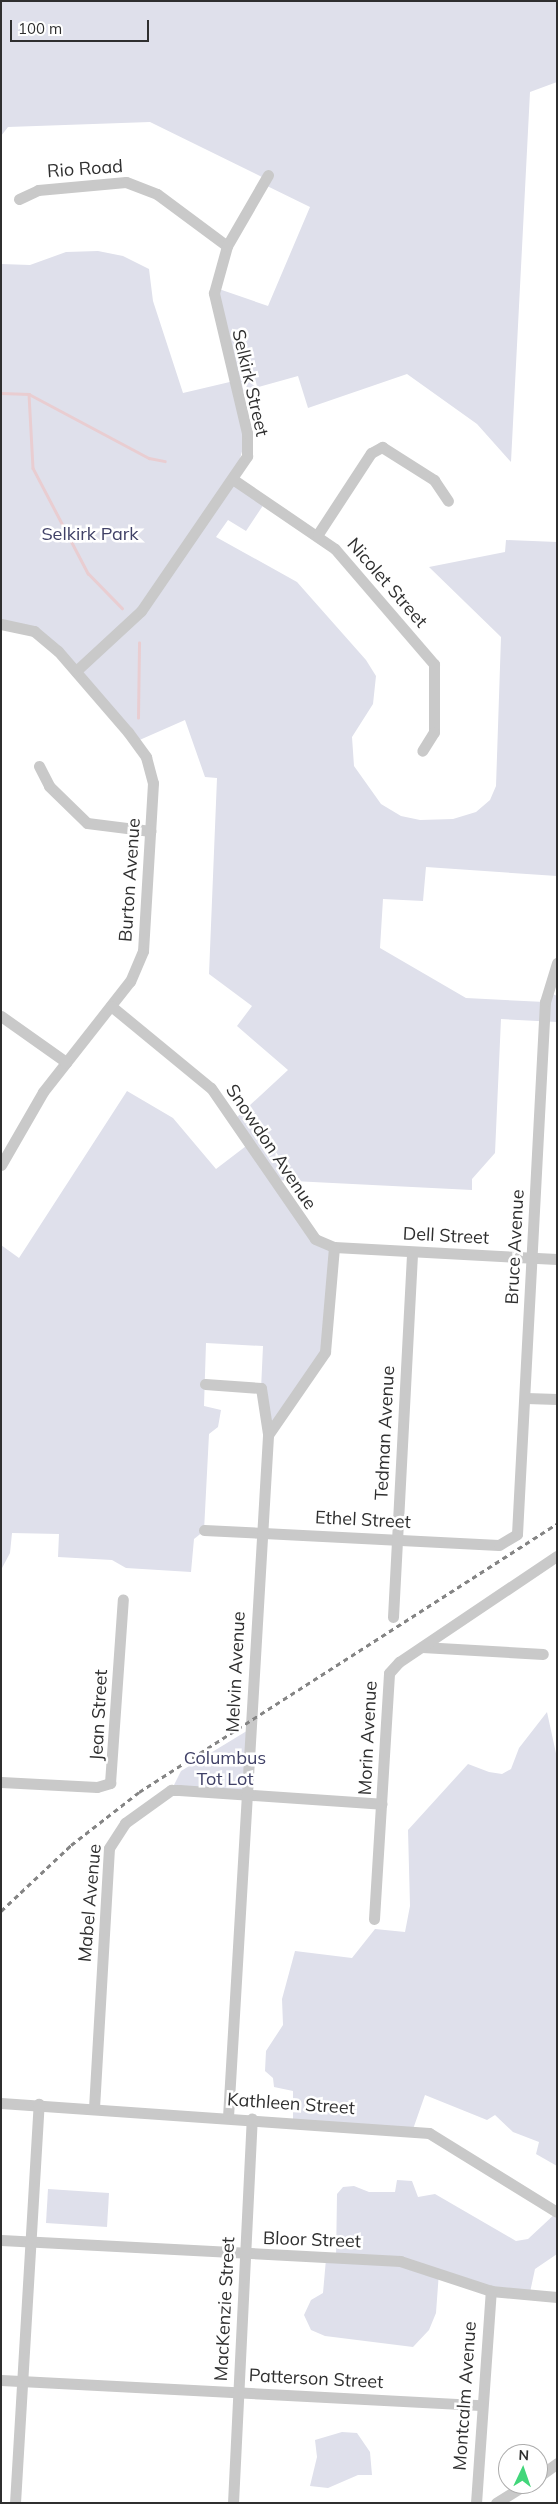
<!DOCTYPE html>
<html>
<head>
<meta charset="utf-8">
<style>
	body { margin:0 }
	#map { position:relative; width:558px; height:2504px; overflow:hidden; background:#fff; font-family:Mulish,sans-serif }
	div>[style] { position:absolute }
	.green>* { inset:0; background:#dfe0eb }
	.stream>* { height:2.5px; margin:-1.25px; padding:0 1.25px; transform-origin:1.25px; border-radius:1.25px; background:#e9cdd1 }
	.minor>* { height:11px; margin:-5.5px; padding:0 5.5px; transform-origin:5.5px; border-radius:5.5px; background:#c9c9c9 }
	.rail>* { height:2.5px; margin-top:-1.25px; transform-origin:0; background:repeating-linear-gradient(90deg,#848484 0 5px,transparent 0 9px) }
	span { translate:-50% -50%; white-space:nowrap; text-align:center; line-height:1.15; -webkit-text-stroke:5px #fff; paint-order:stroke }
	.street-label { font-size:18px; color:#2f2f2f }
	.park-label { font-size:18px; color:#404167 }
	.frame { position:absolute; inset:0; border:2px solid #2f2f2f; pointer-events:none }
	.north { position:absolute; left:498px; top:2444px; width:50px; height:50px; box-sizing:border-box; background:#fff; border:1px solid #acacac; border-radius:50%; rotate:3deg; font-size:14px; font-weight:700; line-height:20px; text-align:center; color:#2f2f2f }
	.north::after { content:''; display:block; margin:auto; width:18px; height:22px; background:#42d67a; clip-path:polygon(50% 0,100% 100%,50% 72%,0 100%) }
	.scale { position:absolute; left:10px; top:20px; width:139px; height:22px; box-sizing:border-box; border:2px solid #2f2f2f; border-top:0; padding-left:6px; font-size:15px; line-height:18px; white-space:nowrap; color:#2f2f2f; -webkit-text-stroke:4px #fff; paint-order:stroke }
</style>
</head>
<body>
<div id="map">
	<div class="green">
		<div style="clip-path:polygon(1px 1px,557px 1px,557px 82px,530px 92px,511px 462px,477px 424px,407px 374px,308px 408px,298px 376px,237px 393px,247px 433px,234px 481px,266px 501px,246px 531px,228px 520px,216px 537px,297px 582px,366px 660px,376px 676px,373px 704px,352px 737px,354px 766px,381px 804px,401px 816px,420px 820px,453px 819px,476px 812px,490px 800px,496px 786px,501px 637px,429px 567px,505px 552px,506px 540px,557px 542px,557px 876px,426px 867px,423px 901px,383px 899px,380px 948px,466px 998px,545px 1002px,547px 991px,557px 996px,557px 1022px,501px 1019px,495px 1153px,472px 1179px,472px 1190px,273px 1180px,294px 1215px,333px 1247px,327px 1342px,267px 1435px,261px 1389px,263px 1346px,206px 1343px,204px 1406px,221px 1410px,218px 1427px,209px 1434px,204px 1531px,194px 1539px,191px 1572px,126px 1568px,112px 1560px,58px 1557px,59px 1534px,12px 1533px,10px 1553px,1px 1570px,1px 1245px,19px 1258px,127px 1091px,173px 1118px,216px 1169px,250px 1143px,235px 1119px,288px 1070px,237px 1026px,252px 1006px,209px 974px,217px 778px,205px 777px,185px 720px,135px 742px,45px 639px,1px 625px,1px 264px,30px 265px,66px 252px,98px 251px,123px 256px,149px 269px,153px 301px,183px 393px,234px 381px,216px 288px,268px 306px,310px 207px,263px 184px,266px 179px,150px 122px,8px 127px,1px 136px)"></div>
		<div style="clip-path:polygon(547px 1712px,557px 1758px,557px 2166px,536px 2154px,539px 2142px,513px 2132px,495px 2115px,487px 2120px,425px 2095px,412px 2132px,293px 2122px,293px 2091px,274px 2087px,273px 2078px,265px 2071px,266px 2051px,283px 2025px,282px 1999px,295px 1951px,352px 1958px,375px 1929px,405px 1932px,410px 1906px,408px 1830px,468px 1764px,489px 1772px,502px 1774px,511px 1769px,519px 1748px)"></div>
		<div style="clip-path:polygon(250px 1729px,246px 1793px,172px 1789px,181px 1771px)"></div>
		<div style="clip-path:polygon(397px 2180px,412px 2181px,418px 2197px,435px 2194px,516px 2241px,528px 2239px,557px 2212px,557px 2254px,535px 2269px,529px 2297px,439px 2272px,436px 2313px,429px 2330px,413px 2347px,325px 2336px,311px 2330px,304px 2315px,311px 2300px,323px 2293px,326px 2259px,336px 2259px,337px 2194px,343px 2187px,354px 2186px,369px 2192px,395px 2192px)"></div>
		<div style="clip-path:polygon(48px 2189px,109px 2193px,107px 2227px,46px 2223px)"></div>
		<div style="clip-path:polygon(342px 2432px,357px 2433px,370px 2452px,372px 2475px,358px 2475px,328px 2488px,310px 2486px,317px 2457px,315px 2440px)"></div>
	</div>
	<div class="stream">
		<div style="left:1px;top:393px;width:28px;rotate:2deg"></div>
		<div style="left:29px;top:394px;width:136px;rotate:28.1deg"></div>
		<div style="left:149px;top:458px;width:16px;rotate:11deg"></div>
		<div style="left:29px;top:394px;width:74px;rotate:86.9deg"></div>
		<div style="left:33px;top:468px;width:119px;rotate:62.4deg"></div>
		<div style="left:88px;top:573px;width:49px;rotate:45.8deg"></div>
		<div style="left:138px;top:718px;width:75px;rotate:-89.2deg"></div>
	</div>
	<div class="minor">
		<div style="left:19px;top:199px;width:21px;rotate:-25deg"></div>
		<div style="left:38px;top:190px;width:88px;rotate:-5.2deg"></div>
		<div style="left:126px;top:182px;width:33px;rotate:21deg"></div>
		<div style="left:157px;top:194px;width:87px;rotate:36.6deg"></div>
		<div style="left:234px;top:480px;width:122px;rotate:34.3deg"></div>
		<div style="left:335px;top:549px;width:152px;rotate:49.3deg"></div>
		<div style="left:434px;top:664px;width:68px;rotate:90deg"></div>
		<div style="left:434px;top:732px;width:22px;rotate:122deg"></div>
		<div style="left:318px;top:534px;width:97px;rotate:-56.8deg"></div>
		<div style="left:371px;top:453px;width:13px;rotate:-29deg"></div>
		<div style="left:382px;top:447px;width:62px;rotate:32.4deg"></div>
		<div style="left:434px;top:480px;width:25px;rotate:56deg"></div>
		<div style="left:1px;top:624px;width:34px;rotate:12deg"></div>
		<div style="left:34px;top:631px;width:31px;rotate:40deg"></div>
		<div style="left:58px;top:651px;width:107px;rotate:49.2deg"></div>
		<div style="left:128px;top:732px;width:31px;rotate:54deg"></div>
		<div style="left:146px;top:757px;width:27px;rotate:75deg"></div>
		<div style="left:153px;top:783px;width:168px;rotate:93.4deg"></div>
		<div style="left:143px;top:951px;width:33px;rotate:113deg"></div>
		<div style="left:130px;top:981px;width:141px;rotate:128.1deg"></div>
		<div style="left:43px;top:1092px;width:84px;rotate:119.9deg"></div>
		<div style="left:76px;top:671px;width:88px;rotate:-42.7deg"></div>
		<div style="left:141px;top:611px;width:188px;rotate:-55.6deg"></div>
		<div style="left:247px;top:456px;width:23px;rotate:-90deg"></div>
		<div style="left:247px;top:433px;width:144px;rotate:-103.3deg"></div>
		<div style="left:214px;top:293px;width:49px;rotate:-74.5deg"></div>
		<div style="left:227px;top:246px;width:82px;rotate:-60deg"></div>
		<div style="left:39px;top:766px;width:22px;rotate:63deg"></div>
		<div style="left:49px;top:786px;width:53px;rotate:44.2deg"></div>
		<div style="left:87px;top:823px;width:64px;rotate:7.2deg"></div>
		<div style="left:111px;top:1006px;width:129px;rotate:39.4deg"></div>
		<div style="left:211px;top:1088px;width:183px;rotate:55.4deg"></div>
		<div style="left:315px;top:1239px;width:21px;rotate:23deg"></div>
		<div style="left:334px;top:1247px;width:223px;rotate:3.1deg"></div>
		<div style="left:1px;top:1016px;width:80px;rotate:35.3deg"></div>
		<div style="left:205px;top:1384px;width:56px;rotate:4.1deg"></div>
		<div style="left:261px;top:1388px;width:47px;rotate:81.3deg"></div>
		<div style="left:526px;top:1398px;width:31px;rotate:2deg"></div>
		<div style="left:204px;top:1530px;width:295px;rotate:2.9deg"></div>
		<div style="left:499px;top:1545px;width:21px;rotate:-31deg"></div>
		<div style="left:517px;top:1534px;width:533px;rotate:-86.99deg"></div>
		<div style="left:545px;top:1002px;width:41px;rotate:-72.9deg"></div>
		<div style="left:393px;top:1617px;width:365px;rotate:-87deg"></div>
		<div style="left:422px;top:1647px;width:121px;rotate:3.3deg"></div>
		<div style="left:1px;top:1782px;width:96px;rotate:3deg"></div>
		<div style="left:97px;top:1787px;width:14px;rotate:-17deg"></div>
		<div style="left:110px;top:1783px;width:184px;rotate:-86deg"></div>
		<div style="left:374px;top:1919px;width:246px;rotate:-86.5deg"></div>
		<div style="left:389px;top:1673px;width:15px;rotate:-48deg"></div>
		<div style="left:399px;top:1662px;width:190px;rotate:-33.9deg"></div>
		<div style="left:1px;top:2103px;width:429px;rotate:4deg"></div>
		<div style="left:429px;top:2133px;width:150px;rotate:31.7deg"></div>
		<div style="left:94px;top:2108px;width:260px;rotate:-86.7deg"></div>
		<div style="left:109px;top:1848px;width:30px;rotate:-57deg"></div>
		<div style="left:125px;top:1823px;width:57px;rotate:-35.7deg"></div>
		<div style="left:171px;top:1790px;width:8px"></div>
		<div style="left:179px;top:1790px;width:203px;rotate:3.9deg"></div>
		<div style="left:228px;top:2117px;width:683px;rotate:-86.64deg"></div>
		<div style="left:268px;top:1435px;width:101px;rotate:-55.5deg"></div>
		<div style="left:325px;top:1352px;width:105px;rotate:-85.1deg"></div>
		<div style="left:1px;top:2240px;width:400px;rotate:3deg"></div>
		<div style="left:400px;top:2261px;width:96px;rotate:18.2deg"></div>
		<div style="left:491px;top:2291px;width:66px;rotate:5.2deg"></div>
		<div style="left:1px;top:2380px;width:480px;rotate:3deg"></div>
		<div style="left:538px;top:2477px;width:24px;rotate:-36deg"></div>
		<div style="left:15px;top:2503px;width:400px;rotate:-86.6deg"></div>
		<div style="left:233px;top:2503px;width:385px;rotate:-87.2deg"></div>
		<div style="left:476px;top:2503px;width:213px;rotate:-86deg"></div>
		<div style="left:496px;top:2503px;width:36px;rotate:-32deg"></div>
	</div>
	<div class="rail">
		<div style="left:1px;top:1911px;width:96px;rotate:-43.3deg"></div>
		<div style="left:71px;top:1845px;width:86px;rotate:-37.9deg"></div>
		<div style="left:139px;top:1792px;width:497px;rotate:-32.7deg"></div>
	</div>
	<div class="street-label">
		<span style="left:85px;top:169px;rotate:-4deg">Rio Road</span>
		<span style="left:250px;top:383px;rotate:77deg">Selkirk Street</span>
		<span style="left:387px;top:583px;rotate:49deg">Nicolet Street</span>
		<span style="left:130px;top:880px;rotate:-86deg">Burton Avenue</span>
		<span style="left:271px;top:1147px;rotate:56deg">Snowdon Avenue</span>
		<span style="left:446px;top:1236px;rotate:3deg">Dell Street</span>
		<span style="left:515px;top:1247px;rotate:-87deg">Bruce Avenue</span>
		<span style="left:385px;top:1433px;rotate:-87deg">Tedman Avenue</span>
		<span style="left:363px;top:1520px;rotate:3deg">Ethel Street</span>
		<span style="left:236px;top:1672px;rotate:-87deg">Melvin Avenue</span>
		<span style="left:99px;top:1715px;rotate:-87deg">Jean Street</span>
		<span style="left:368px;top:1738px;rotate:-87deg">Morin Avenue</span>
		<span style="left:90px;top:1903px;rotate:-85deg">Mabel Avenue</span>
		<span style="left:291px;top:2104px;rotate:4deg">Kathleen Street</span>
		<span style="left:312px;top:2240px;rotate:2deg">Bloor Street</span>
		<span style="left:225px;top:2309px;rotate:-87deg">MacKenzie Street</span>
		<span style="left:316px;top:2379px;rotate:3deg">Patterson Street</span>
		<span style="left:465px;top:2396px;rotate:-86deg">Montcalm Avenue</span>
	</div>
	<div class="park-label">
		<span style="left:90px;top:534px">Selkirk Park</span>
		<span style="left:225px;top:1769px">Columbus<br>Tot Lot</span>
	</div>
	<div class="frame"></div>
	<div class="north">N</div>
	<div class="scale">100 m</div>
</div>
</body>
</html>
